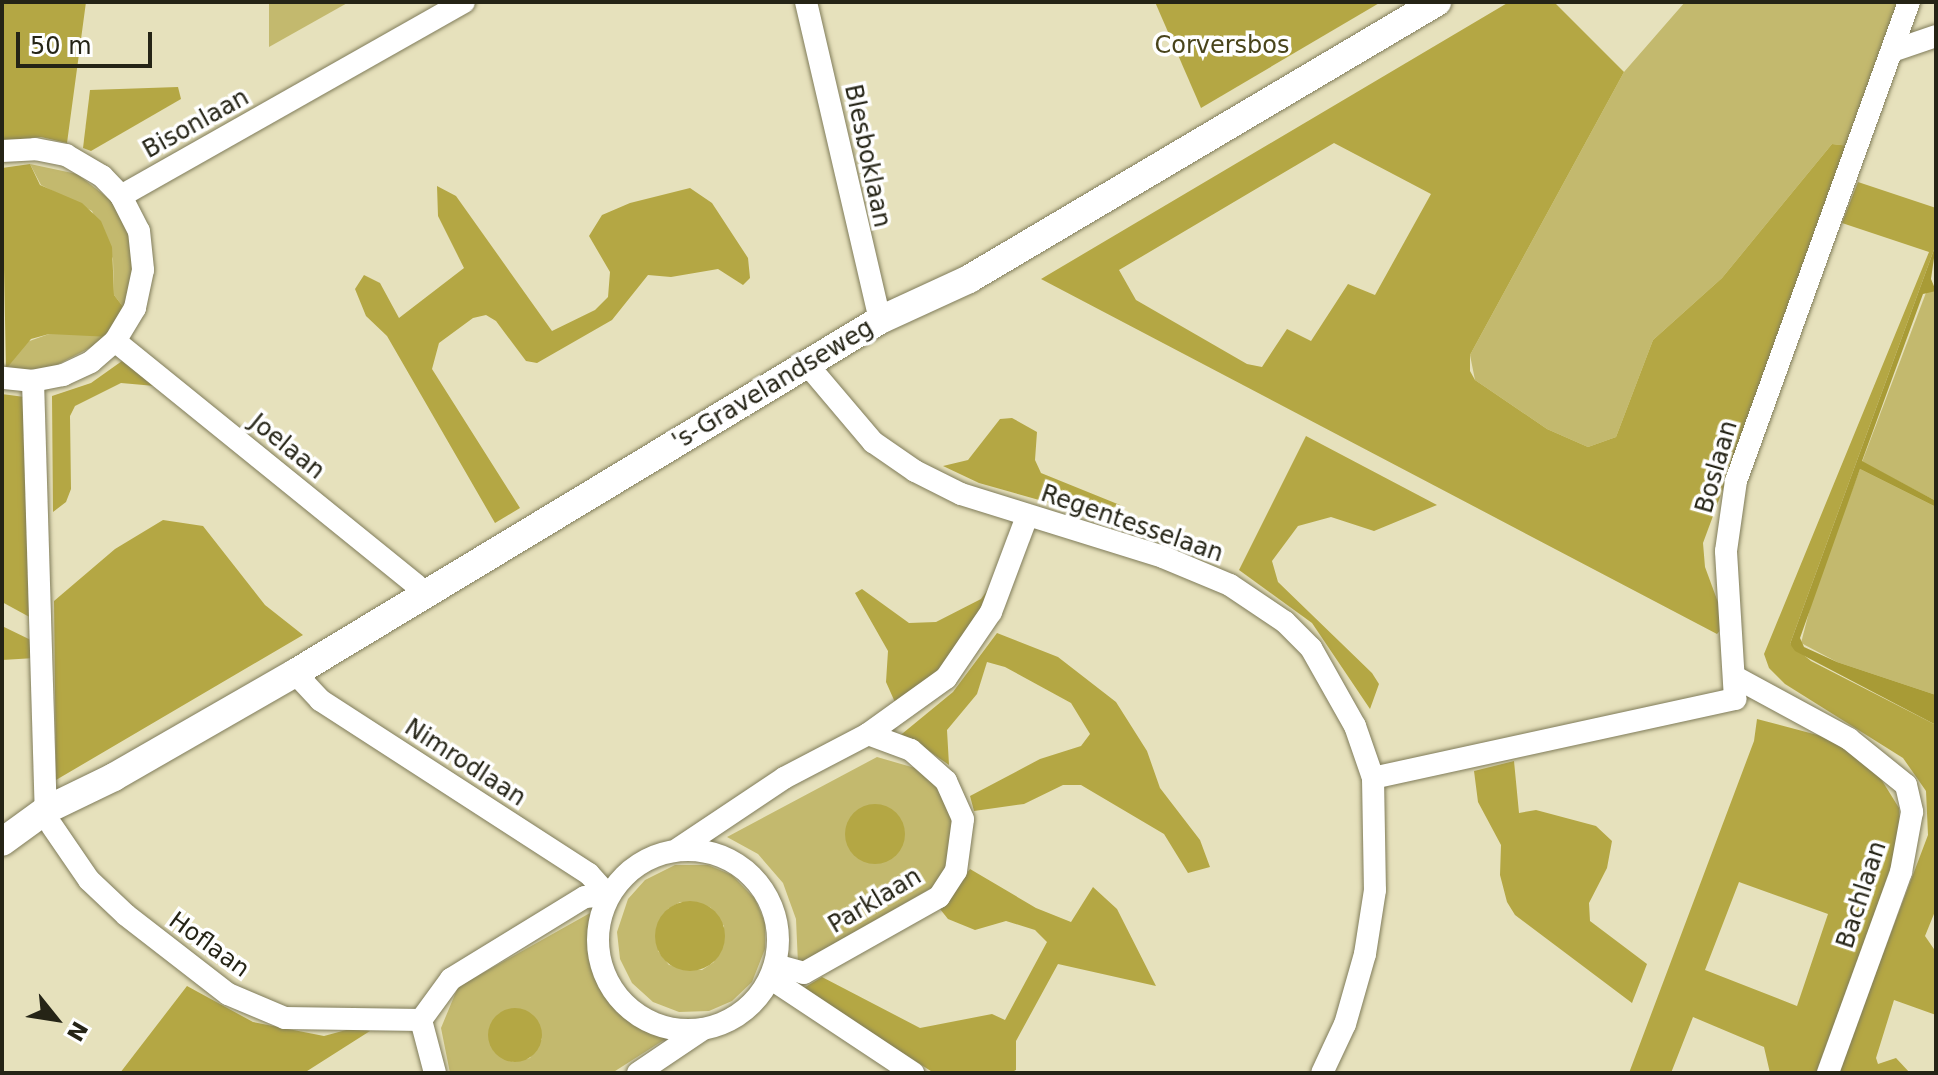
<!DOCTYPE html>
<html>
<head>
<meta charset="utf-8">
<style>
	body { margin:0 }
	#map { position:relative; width:1938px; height:1075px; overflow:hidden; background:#e6e1bc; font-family:"DejaVu Sans",sans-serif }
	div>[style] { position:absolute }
	.green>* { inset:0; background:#c3b96e }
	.forest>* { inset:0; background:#b4a744 }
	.round { border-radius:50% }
	.water>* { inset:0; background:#a89b36 }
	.roads { filter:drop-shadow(0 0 2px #807c5a) drop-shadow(0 0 2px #807c5a) }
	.minor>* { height:22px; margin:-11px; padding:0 11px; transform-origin:11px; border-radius:11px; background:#fff }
	.minor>.ring { margin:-11px; padding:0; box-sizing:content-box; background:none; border:22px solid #fff; border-radius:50% }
	.tertiary>* { height:28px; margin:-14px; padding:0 14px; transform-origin:14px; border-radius:14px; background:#fff }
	span { translate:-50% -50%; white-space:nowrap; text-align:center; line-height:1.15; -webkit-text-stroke:7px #fff; paint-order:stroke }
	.park-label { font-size:24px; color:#49441b }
	.street-label { font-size:24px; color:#252416 }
	.frame { position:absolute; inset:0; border:4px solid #252416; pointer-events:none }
	.north { position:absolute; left:16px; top:979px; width:80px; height:80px; -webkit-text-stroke:6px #fff; paint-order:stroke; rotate:120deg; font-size:22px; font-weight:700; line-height:32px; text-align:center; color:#252416 }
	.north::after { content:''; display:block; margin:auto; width:28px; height:36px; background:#252416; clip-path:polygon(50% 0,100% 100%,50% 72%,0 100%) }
	.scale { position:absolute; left:16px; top:32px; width:136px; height:36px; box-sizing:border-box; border:4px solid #252416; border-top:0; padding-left:10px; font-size:24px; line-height:28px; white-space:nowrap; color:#252416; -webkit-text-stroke:6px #fff; paint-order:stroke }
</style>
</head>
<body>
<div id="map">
	<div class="green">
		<div style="clip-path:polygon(269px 2px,349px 2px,269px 47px)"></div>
		<div style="clip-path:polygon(1685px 2px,1903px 2px,1850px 146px,1832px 144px,1722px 278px,1653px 340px,1616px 437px,1588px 447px,1547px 429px,1475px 380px,1470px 355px,1624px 72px)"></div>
		<div style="clip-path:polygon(30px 164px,77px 174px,113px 202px,126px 222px,136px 259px,127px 312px,114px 295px,113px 259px,92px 211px,41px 185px)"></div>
		<div style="clip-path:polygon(1927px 290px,1936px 291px,1936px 501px,1862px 462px)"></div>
		<div style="clip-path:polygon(49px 334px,81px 334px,111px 337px,43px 372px,6px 369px,24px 343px)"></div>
		<div style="clip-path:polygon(1860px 469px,1936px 507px,1936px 695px,1837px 662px,1801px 643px,1816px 585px)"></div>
		<div style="clip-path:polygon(877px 757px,915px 768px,940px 790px,953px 822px,947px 866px,933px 887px,798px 964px,796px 919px,783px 883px,758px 854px,727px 837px)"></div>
		<div style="clip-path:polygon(evenodd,675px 865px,708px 865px,732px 875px,755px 899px,765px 923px,765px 949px,752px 982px,732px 1001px,709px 1011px,679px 1012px,653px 1002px,632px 983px,620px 959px,617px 932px,628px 899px,645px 880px,675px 865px,680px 902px,710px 907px,724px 926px,714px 962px,702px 970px,669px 965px,658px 951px,668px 909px,680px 902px)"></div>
		<div style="clip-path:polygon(evenodd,590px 913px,588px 949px,604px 993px,630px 1021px,667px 1038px,612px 1073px,450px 1073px,441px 1028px,458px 987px,590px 913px,511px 1009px,542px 1039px,530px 1058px,513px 1062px,494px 1051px,489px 1034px,499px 1014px,511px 1009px)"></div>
	</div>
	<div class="forest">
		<div style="clip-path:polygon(2px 2px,86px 2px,67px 143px,41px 137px,2px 141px)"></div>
		<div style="clip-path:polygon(1155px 2px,1381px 2px,1201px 108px)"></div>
		<div style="clip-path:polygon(evenodd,1509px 2px,1554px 2px,1624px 72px,1470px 355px,1470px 371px,1475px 380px,1547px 429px,1588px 447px,1616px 437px,1653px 340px,1722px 278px,1832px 144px,1850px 146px,1703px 543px,1705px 567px,1726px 624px,1717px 634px,1041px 279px,1509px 2px,1334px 143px,1431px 194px,1375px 295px,1348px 284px,1311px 341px,1287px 329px,1262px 367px,1247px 364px,1136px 300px,1119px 270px,1334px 143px)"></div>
		<div style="clip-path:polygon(178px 87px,181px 99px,91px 151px,83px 148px,90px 90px)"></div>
		<div style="clip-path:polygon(30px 164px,40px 185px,82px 203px,101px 221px,112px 247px,114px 295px,127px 312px,111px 337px,49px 334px,31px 339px,6px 369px,2px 168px)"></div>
		<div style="clip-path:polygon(1858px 182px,1936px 208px,1936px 244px,1790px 644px,1811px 661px,1936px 725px,1936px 909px,1925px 936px,1936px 952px,1936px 1015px,1894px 1000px,1876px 1058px,1878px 1064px,1896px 1058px,1910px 1073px,1838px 1073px,1928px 835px,1926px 791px,1903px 758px,1785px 684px,1769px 668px,1764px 654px,1929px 252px,1842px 223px)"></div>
		<div style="clip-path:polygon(437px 186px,456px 196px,552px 331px,595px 310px,608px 297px,610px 272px,589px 236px,602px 215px,630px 203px,690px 188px,712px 203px,748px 258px,750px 278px,743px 285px,718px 269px,671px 277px,648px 275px,612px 320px,537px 363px,526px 361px,496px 321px,486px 315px,473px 318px,439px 343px,432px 369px,520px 508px,495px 523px,387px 336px,366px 316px,355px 289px,364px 275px,380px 283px,399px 318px,464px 268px,438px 216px)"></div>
		<div style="clip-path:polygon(122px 361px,155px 386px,121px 383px,75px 406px,70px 416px,71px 489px,66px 502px,53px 512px,52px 396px,91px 383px)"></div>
		<div style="clip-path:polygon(2px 394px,32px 398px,35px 620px,2px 602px)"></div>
		<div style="clip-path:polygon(1012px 418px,1037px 432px,1035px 460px,1041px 473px,1120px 505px,1135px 527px,979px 483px,943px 466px,968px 460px,1000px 419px)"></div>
		<div style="clip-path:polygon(1306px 436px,1437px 505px,1374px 531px,1331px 517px,1298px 526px,1272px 561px,1278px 582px,1372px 673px,1379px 684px,1370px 709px,1312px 623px,1239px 570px)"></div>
		<div style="clip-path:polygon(163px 520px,203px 526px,265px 605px,303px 635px,56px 780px,54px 601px,115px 549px)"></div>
		<div style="clip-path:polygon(995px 580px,979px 621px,943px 670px,898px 709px,886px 682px,888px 651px,855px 593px,862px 589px,909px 623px,936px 622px,981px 599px)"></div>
		<div style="clip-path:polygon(2px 626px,35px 642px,35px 658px,2px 660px)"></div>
		<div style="clip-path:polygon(997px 633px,1058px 657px,1116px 702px,1147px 751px,1160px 788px,1200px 840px,1210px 867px,1188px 873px,1164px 834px,1081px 785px,1063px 785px,1024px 804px,974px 811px,970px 796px,1040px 759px,1081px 746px,1090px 734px,1071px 703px,1005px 667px,987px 662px,977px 694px,947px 730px,949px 765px,922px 746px,897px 738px,953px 692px)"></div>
		<div style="clip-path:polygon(evenodd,1757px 719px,1825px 737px,1873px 766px,1899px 808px,1901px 837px,1820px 1073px,1770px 1073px,1764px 1047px,1693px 1017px,1671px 1073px,1629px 1073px,1754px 741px,1757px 719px,1739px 882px,1828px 914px,1797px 1006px,1705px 970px,1739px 882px)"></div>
		<div style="clip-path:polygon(1514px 761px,1519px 813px,1536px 810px,1596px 826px,1612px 841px,1607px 868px,1589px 903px,1590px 921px,1647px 964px,1632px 1003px,1515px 915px,1507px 902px,1500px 875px,1501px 845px,1478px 802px,1474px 771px)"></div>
		<div class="round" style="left:845px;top:804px;width:60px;height:60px"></div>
		<div style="clip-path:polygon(970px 869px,1036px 908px,1071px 922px,1093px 887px,1117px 909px,1156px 986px,1058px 964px,1016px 1041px,1016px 1070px,1010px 1073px,934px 1073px,802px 989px,822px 977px,920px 1028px,992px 1014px,1005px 1020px,1047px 942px,1035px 930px,1006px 921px,975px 930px,948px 919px,940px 909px)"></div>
		<div class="round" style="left:655px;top:901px;width:70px;height:70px"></div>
		<div style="clip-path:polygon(187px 986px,253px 1022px,324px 1036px,357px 1027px,370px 1031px,304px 1073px,120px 1073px)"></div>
		<div class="round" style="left:488px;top:1008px;width:54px;height:54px"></div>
	</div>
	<div class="water">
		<div style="clip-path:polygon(1936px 244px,1931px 279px,1936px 291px,1923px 294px,1862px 461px,1936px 501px,1936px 507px,1860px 469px,1800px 638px,1804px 647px,1837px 662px,1936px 695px,1936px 725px,1795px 651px,1790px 644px)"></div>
	</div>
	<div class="roads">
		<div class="minor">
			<div style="left:806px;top:2px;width:326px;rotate:76.9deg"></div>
			<div style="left:1892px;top:51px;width:46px;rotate:-18.8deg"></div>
			<div style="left:2px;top:151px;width:33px;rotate:-3deg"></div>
			<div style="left:35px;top:149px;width:32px;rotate:11deg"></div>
			<div style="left:66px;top:155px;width:42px;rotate:30.3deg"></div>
			<div style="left:102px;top:176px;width:28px;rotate:46deg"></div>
			<div style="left:121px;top:196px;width:39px;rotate:63deg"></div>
			<div style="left:139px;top:231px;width:39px;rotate:84deg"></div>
			<div style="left:143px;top:270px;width:39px;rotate:102deg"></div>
			<div style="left:135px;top:308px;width:39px;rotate:121deg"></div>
			<div style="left:115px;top:341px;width:32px;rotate:139deg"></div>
			<div style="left:91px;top:362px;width:31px;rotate:155deg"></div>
			<div style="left:63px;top:375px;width:31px;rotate:169deg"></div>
			<div style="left:33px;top:381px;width:31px;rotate:-174deg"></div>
			<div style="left:121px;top:196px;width:394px;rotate:-29.5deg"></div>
			<div style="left:115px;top:341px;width:387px;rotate:39deg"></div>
			<div style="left:416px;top:585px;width:14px;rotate:69deg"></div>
			<div style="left:806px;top:363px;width:104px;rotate:49.7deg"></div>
			<div style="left:873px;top:442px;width:51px;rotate:34.6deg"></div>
			<div style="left:915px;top:471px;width:51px;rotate:26.6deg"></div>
			<div style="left:961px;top:494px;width:212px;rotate:17.3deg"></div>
			<div style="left:1163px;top:557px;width:73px;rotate:22.7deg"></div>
			<div style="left:1230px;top:585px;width:66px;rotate:33.9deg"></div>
			<div style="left:1285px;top:622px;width:37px;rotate:45deg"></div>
			<div style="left:1311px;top:648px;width:90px;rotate:60.6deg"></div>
			<div style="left:1355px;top:726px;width:55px;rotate:70.9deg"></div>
			<div style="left:1373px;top:778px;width:112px;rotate:89deg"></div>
			<div style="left:1375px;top:890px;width:65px;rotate:98.9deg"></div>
			<div style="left:1365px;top:954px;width:73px;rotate:105.9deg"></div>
			<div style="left:1345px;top:1024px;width:54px;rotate:115.1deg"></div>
			<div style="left:33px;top:381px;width:429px;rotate:88.3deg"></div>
			<div style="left:295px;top:673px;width:37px;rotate:47deg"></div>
			<div style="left:320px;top:700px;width:320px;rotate:32.9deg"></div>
			<div style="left:589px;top:874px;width:28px;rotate:48deg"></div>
			<div style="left:1735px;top:677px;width:130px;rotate:28.5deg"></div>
			<div style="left:1849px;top:739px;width:73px;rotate:38.9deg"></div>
			<div style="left:1906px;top:785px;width:28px;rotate:77deg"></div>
			<div style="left:1912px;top:812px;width:61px;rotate:100.4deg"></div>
			<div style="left:1901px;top:872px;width:214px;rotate:110deg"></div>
			<div style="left:1373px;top:778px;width:371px;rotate:-12.3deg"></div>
			<div style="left:1735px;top:699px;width:148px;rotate:-93.5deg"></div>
			<div style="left:1726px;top:551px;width:71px;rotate:-81.9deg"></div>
			<div style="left:1736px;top:481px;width:509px;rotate:-70.14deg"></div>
			<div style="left:52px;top:826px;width:65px;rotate:55.6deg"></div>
			<div style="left:89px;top:880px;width:51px;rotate:43.4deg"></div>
			<div style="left:126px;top:915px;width:129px;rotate:37.8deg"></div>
			<div style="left:228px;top:994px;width:62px;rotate:22.8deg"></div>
			<div style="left:285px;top:1018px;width:136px;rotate:0.8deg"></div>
			<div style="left:421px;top:1020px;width:55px;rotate:75.2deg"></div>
			<div style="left:678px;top:849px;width:128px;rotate:-33.8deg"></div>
			<div style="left:784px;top:778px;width:95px;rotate:-27.6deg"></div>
			<div style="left:868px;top:734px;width:96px;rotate:-35.7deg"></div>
			<div style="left:946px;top:678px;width:80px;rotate:-55.7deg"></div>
			<div style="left:991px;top:612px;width:103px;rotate:-69.4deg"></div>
			<div class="ring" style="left:598px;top:850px;width:158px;height:158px"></div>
			<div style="left:775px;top:965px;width:30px;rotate:15deg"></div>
			<div style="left:804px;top:973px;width:155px;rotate:-29.4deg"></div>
			<div style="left:939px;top:897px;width:31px;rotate:-57deg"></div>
			<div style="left:956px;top:871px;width:52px;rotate:-82.3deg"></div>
			<div style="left:963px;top:819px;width:42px;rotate:-114.1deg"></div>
			<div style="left:946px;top:781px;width:47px;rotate:-138.5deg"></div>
			<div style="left:911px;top:750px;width:46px;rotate:-159.6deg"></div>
			<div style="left:770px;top:978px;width:172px;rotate:33.6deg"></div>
			<div style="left:421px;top:1020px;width:51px;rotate:-53.8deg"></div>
			<div style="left:451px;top:979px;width:157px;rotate:-31.5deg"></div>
			<div style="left:585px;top:897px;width:23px;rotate:-5deg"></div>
			<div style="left:638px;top:1073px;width:78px;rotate:-34.1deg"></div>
		</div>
		<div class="tertiary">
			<div style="left:2px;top:842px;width:54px;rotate:-36deg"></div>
			<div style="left:46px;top:810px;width:76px;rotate:-25.9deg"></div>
			<div style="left:114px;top:777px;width:209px;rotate:-29.9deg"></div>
			<div style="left:295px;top:673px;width:683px;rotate:-31.11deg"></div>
			<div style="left:880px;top:320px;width:98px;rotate:-24.7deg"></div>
			<div style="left:969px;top:279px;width:544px;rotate:-30.62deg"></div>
		</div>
	</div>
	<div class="park-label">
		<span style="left:1222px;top:46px">Corversbos</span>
	</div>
	<div class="street-label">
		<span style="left:196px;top:124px;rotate:-29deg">Bisonlaan</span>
		<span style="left:867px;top:156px;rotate:78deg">Blesboklaan</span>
		<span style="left:773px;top:385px;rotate:-31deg">'s-Gravelandseweg</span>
		<span style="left:287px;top:447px;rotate:39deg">Joelaan</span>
		<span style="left:1717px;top:467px;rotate:-74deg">Boslaan</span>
		<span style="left:1132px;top:524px;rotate:19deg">Regentesselaan</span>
		<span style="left:465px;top:763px;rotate:33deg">Nimrodlaan</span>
		<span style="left:1862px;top:895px;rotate:-72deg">Bachlaan</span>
		<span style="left:875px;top:901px;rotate:-31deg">Parklaan</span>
		<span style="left:209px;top:945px;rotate:36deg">Hoflaan</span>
	</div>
	<div class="frame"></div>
	<div class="north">N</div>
	<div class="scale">50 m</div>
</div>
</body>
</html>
